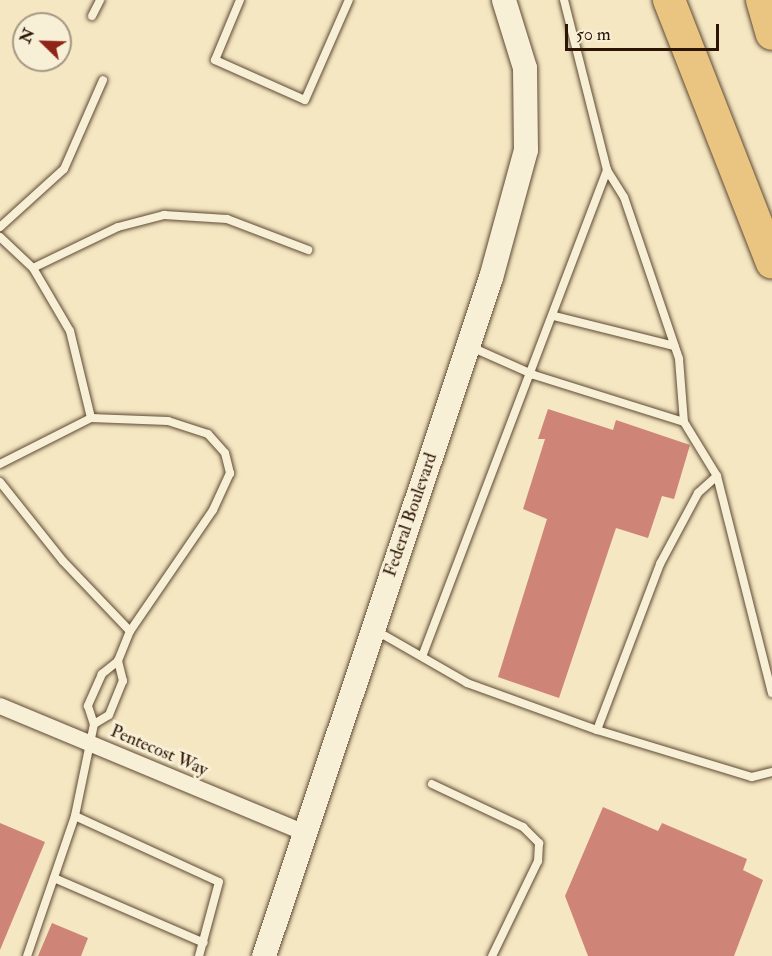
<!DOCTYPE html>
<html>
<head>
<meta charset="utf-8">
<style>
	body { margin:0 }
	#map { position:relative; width:772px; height:956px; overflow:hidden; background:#f5e7c2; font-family:"IM FELL Double Pica",serif }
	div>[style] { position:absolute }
	.building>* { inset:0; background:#ce8577 }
	.roads { filter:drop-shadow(0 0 2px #5e4a34) drop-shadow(0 0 2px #5e4a34) }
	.service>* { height:8px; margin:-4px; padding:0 4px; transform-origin:4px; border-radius:4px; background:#f8efd7 }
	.minor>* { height:16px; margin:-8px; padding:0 8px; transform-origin:8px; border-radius:8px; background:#f8efd7 }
	.secondary>* { height:24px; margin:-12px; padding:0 12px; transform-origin:12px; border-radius:12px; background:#f8efd7 }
	.motorway>* { height:32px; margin:-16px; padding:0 16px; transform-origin:16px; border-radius:16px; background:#eac481 }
	span { translate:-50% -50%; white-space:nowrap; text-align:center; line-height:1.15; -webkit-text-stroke:6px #f8efd7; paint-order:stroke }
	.street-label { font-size:18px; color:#2c1505 }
	.north { position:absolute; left:12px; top:12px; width:60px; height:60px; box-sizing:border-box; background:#f8efd7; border:2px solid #a69883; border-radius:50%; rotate:293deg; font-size:16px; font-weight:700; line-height:24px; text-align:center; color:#2c1505 }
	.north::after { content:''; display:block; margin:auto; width:21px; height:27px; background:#8f2418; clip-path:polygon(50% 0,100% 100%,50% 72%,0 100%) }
	.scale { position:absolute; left:565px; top:24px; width:154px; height:27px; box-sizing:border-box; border:3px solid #2c1505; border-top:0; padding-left:8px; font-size:18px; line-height:21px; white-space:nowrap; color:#2c1505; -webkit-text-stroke:4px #f8efd7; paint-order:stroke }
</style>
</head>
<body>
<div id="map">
	<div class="building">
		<div style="clip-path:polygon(548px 409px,613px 430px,616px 420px,690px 445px,674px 499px,662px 496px,648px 538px,616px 528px,559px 698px,498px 677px,547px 519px,523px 509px,545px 439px,538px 439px)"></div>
		<div style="clip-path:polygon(603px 807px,658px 831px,662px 823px,747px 859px,743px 870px,763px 880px,734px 956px,588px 956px,565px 896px)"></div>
		<div style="clip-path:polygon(0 823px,45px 842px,0 950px)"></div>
		<div style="clip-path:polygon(52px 923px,88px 938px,81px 956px,38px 956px)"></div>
	</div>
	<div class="roads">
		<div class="service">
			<div style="left:240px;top:0;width:65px;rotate:112.6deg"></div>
			<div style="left:215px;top:60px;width:98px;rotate:24deg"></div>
			<div style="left:305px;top:100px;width:109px;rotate:-66.3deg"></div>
			<div style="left:564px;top:0;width:175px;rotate:75.8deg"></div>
			<div style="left:92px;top:16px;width:18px;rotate:-63deg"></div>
			<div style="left:0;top:227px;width:86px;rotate:-42.2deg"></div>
			<div style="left:64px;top:169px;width:97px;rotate:-66.3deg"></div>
			<div style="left:0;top:237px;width:45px;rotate:43.2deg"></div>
			<div style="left:33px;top:268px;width:73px;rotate:59.6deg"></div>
			<div style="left:70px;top:331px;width:89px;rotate:76.4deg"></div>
			<div style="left:33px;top:268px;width:94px;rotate:-25.8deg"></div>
			<div style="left:118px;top:227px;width:48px;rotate:-14.6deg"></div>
			<div style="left:164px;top:215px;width:63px;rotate:3.6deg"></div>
			<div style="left:227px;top:219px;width:87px;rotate:20.9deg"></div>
			<div style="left:554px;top:316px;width:124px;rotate:14deg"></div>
			<div style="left:469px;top:346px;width:71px;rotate:24deg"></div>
			<div style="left:534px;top:375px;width:157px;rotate:17.4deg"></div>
			<div style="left:0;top:464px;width:102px;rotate:-26.8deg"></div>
			<div style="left:91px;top:418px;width:77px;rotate:2.2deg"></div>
			<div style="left:168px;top:421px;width:42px;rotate:18deg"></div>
			<div style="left:208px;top:434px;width:25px;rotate:48deg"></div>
			<div style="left:225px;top:453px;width:21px;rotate:76deg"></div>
			<div style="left:230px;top:473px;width:41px;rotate:114.7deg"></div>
			<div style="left:213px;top:510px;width:147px;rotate:124.4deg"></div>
			<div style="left:130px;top:631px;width:32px;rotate:112deg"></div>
			<div style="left:118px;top:661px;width:21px;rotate:141deg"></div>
			<div style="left:102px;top:674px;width:35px;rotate:114deg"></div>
			<div style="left:88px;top:706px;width:19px;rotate:72deg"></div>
			<div style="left:94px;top:724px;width:94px;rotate:101.7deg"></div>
			<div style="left:75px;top:816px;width:148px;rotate:108.9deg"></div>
			<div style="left:0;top:482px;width:101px;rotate:51.4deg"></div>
			<div style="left:63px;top:561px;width:97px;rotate:46.3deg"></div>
			<div style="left:375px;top:630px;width:106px;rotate:29.9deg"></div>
			<div style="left:467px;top:683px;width:138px;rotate:19.9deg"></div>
			<div style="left:597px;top:730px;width:162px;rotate:16.9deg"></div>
			<div style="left:752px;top:777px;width:21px;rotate:-14deg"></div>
			<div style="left:423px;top:654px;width:518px;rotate:-69.18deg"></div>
			<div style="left:607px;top:170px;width:32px;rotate:58deg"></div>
			<div style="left:624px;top:197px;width:171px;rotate:71.2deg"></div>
			<div style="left:679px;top:359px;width:63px;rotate:85.5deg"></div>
			<div style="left:684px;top:422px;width:63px;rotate:58.6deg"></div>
			<div style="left:717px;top:476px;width:224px;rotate:75.8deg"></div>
			<div style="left:94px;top:724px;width:17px;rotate:-31deg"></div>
			<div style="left:109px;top:715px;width:37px;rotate:-68deg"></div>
			<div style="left:123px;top:681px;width:21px;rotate:-104deg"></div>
			<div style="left:597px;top:730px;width:178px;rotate:-69.2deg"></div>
			<div style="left:660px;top:564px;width:81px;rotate:-61.8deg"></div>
			<div style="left:698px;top:493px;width:25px;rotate:-42deg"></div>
			<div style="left:432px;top:784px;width:101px;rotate:25.3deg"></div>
			<div style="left:523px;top:827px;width:23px;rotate:45deg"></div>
			<div style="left:539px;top:843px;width:18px;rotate:93deg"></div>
			<div style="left:538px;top:861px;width:106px;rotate:115.8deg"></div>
			<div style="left:75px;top:816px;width:158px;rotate:24.6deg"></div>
			<div style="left:219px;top:882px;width:77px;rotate:105.1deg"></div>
			<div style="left:54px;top:878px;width:163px;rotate:23.4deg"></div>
		</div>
		<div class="minor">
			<div style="left:0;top:706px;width:328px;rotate:22.6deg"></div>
		</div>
		<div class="secondary">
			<div style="left:264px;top:956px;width:715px;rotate:-71.49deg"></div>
			<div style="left:491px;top:278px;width:133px;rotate:-74.7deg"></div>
			<div style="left:526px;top:150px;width:82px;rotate:-90.7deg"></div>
			<div style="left:525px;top:68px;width:71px;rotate:-107.2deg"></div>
		</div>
		<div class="motorway">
			<div style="left:669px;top:0;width:282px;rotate:68.6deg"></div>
			<div style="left:762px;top:0;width:35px;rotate:74deg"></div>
		</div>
	</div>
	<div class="street-label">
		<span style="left:411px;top:515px;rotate:-71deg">Federal Boulevard</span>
		<span style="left:159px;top:751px;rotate:23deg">Pentecost Way</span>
	</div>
	<div class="north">N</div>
	<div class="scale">50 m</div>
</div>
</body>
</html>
